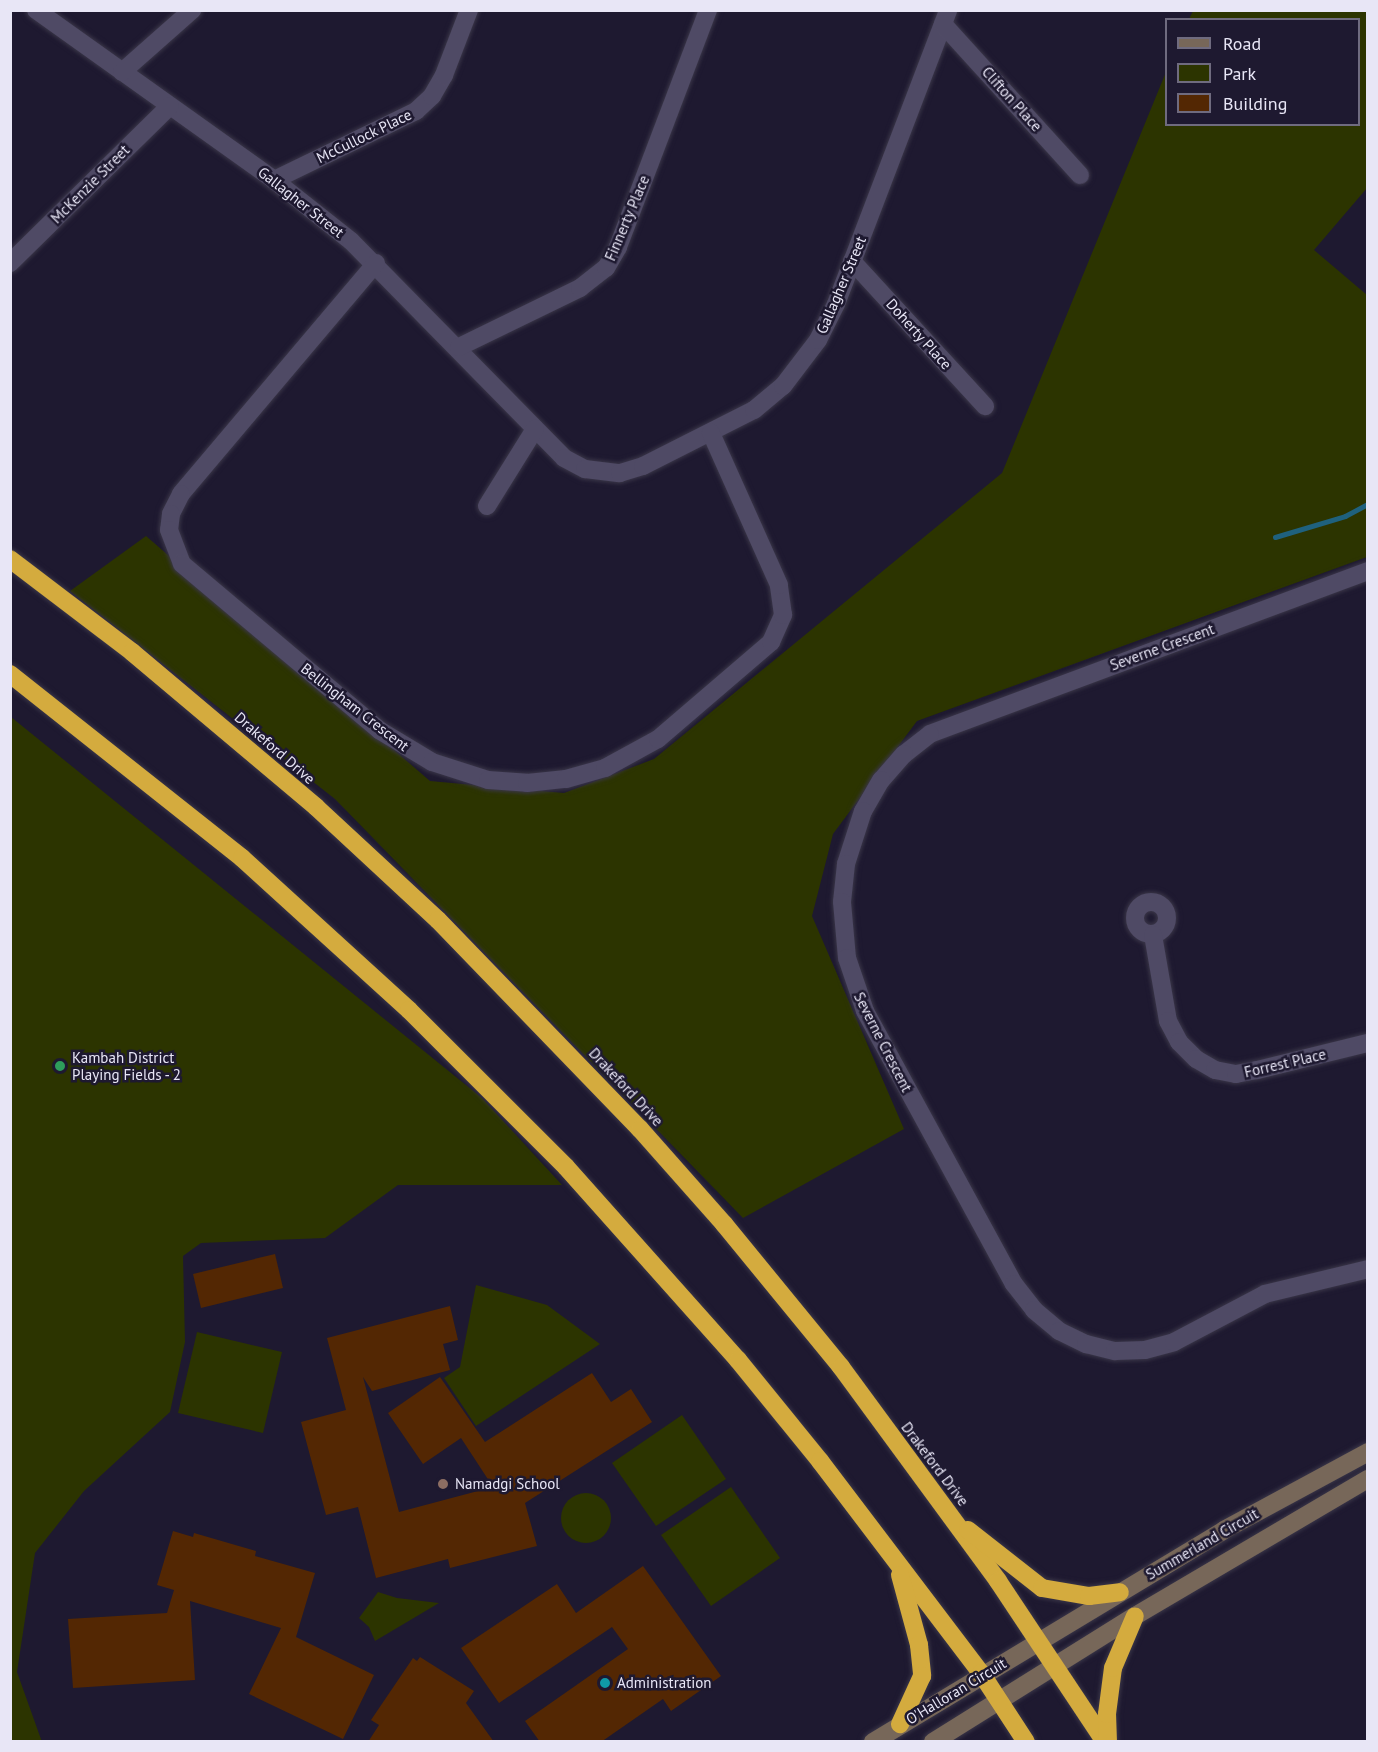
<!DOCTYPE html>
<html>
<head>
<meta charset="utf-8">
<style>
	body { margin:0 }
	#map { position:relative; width:1378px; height:1752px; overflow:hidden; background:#1e1930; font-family:"PT Sans",sans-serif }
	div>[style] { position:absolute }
	.green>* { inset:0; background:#2c3400 }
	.round { border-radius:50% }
	.stream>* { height:5px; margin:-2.5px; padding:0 2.5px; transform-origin:2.5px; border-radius:2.5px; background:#1f617e }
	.building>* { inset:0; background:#532703 }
	.roads { filter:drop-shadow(0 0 2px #3a3648) drop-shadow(0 0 2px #3a3648) }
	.street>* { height:18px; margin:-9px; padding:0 9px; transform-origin:9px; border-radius:9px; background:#4f4a65 }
	.street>.ring { margin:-9px; padding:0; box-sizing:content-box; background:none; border:18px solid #4f4a65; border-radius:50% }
	.secondary>* { height:18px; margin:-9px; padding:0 9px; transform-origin:9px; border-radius:9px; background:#776759 }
	.highway>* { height:18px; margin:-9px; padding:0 9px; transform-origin:9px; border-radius:9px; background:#d4ab3e }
	.dots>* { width:16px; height:16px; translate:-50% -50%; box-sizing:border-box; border:3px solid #1e1930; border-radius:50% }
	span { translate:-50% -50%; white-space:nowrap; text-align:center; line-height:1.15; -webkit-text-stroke:5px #1e1930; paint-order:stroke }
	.street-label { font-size:15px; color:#e8e6f6 }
	.poi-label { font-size:15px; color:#e8e6f6 }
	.left { translate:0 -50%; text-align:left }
	.frame { position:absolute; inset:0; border:12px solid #e8e6f6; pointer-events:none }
	.legend { position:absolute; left:1165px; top:18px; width:195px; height:108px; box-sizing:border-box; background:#1e1930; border:2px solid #6f6b7f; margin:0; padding:8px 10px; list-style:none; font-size:18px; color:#e8e6f6 }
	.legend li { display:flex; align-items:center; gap:12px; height:30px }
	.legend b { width:30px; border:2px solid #6f6b7f }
</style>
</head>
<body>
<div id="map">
	<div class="green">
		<div style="clip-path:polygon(1193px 11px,1367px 11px,1367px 188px,1314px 250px,1367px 295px,1367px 557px,917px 721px,833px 834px,812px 916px,904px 1129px,743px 1218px,335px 799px,70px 591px,146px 536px,430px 781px,564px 793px,654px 759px,1002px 473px,1166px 72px,1166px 124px,1358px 124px,1358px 20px,1189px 19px)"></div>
		<div style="clip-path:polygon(11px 717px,482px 1098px,562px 1185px,398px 1185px,325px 1238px,201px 1243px,183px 1256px,185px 1342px,170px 1412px,84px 1491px,35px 1553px,17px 1672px,42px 1742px,10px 1741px)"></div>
		<div style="clip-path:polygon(476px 1285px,547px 1305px,600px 1344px,476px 1426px,444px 1378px,460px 1367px)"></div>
		<div style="clip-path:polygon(197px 1332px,282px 1352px,263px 1433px,178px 1413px)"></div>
		<div style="clip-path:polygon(682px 1415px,726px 1479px,656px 1526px,612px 1463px)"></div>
		<div style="clip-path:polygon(731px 1487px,780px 1558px,711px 1606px,661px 1535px)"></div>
		<div class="round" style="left:561px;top:1493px;width:50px;height:50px"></div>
		<div style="clip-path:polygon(378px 1592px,397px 1598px,439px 1603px,375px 1641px,369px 1627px,359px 1618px)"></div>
	</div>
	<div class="stream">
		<div style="left:1275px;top:537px;width:73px;rotate:-16.7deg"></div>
		<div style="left:1345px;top:516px;width:26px;rotate:-28deg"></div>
	</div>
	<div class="building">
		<div style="clip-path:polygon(275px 1254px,283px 1288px,201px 1308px,193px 1274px)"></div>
		<div style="clip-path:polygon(450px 1306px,458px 1340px,443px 1344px,450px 1370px,372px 1391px,363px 1377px,399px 1512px,493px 1487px,461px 1438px,423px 1464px,388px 1413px,440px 1377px,485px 1442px,592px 1373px,611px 1402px,631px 1389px,652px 1422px,525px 1503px,537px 1546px,450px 1568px,448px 1559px,376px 1578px,358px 1507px,326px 1515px,301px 1422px,346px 1410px,327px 1338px)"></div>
		<div style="clip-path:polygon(173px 1531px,193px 1537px,194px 1533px,256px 1551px,255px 1556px,315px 1573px,296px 1637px,374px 1675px,343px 1739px,249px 1694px,281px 1628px,190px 1601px,195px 1680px,73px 1688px,68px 1619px,167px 1613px,174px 1590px,157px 1585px)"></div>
		<div style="clip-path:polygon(643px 1566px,721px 1676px,671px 1711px,663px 1699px,601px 1742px,540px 1742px,525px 1721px,628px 1649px,612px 1627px,499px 1703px,461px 1648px,557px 1584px,576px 1613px)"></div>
		<div style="clip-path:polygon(420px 1657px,474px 1691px,466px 1703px,494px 1742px,368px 1742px,379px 1725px,371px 1720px,413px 1658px,417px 1661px)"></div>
	</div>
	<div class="roads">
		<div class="street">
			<div style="left:36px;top:10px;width:292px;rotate:35.5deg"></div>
			<div style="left:274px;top:180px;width:98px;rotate:38.4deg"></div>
			<div style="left:351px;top:241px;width:304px;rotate:45.5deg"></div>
			<div style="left:564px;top:458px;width:24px;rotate:28deg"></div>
			<div style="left:585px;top:469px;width:35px;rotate:7deg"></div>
			<div style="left:620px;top:473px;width:24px;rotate:-17deg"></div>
			<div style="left:643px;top:466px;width:124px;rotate:-26.8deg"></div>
			<div style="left:754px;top:410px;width:38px;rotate:-40deg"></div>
			<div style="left:783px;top:386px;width:58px;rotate:-52.7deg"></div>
			<div style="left:818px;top:340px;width:40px;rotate:-63.4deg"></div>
			<div style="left:836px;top:304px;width:315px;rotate:-69.1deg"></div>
			<div style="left:943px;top:24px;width:204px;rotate:47.8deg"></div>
			<div style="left:122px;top:72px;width:94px;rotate:-41.5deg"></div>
			<div style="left:274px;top:180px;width:158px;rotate:-25.9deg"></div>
			<div style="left:416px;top:111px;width:22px;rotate:-43deg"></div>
			<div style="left:432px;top:96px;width:24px;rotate:-60deg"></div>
			<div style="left:444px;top:75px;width:70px;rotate:-69deg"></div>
			<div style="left:852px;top:261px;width:197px;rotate:47.5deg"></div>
			<div style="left:10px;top:263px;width:224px;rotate:-44.5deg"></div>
			<div style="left:376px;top:263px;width:302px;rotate:130.2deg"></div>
			<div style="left:181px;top:494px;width:22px;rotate:117deg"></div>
			<div style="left:171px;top:514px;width:16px;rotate:97deg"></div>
			<div style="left:169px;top:530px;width:36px;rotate:69deg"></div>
			<div style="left:182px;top:564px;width:258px;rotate:40.1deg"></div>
			<div style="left:379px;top:730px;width:62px;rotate:31.1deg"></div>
			<div style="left:432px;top:762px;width:59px;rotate:17.8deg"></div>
			<div style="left:488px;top:780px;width:39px;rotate:4deg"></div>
			<div style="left:527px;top:783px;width:39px;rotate:-6deg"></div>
			<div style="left:566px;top:779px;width:41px;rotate:-15.8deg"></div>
			<div style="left:605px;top:768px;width:60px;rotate:-28.7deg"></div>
			<div style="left:658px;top:739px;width:149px;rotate:-40.6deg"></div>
			<div style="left:771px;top:642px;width:30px;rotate:-66deg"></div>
			<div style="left:783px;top:615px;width:30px;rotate:-98deg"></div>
			<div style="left:779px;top:585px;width:167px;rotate:-114.1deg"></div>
			<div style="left:459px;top:347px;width:135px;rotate:-26deg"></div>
			<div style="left:580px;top:288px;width:33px;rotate:-38deg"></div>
			<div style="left:606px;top:268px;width:24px;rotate:-60deg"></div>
			<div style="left:618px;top:247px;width:254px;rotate:-69.2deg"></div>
			<div style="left:487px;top:506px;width:91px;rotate:-58.1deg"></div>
			<div style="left:1368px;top:571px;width:467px;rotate:159.6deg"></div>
			<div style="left:930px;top:734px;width:33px;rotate:142deg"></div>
			<div style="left:904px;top:754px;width:35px;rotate:131deg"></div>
			<div style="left:881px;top:780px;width:36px;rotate:120deg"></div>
			<div style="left:863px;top:811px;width:56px;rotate:107.8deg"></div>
			<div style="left:846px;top:864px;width:38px;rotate:96deg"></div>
			<div style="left:842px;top:902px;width:56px;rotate:84.9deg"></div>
			<div style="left:847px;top:958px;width:56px;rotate:71.2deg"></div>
			<div style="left:865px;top:1011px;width:311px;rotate:61.4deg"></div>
			<div style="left:1014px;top:1284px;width:33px;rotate:52deg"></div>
			<div style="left:1034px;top:1310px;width:33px;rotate:40deg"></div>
			<div style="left:1059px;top:1331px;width:30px;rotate:26deg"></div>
			<div style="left:1086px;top:1344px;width:30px;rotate:14deg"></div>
			<div style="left:1115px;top:1351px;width:30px;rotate:-2deg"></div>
			<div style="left:1145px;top:1350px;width:30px;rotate:-15deg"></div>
			<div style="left:1174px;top:1342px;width:103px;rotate:-27.8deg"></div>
			<div style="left:1265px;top:1294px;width:106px;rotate:-13.6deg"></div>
			<div class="ring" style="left:1135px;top:902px;width:14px;height:14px"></div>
			<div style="left:1153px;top:935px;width:87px;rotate:80.1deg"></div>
			<div style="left:1168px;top:1021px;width:24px;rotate:62deg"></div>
			<div style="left:1179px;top:1042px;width:24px;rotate:45deg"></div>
			<div style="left:1196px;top:1059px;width:22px;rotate:30deg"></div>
			<div style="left:1215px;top:1070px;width:21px;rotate:11deg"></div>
			<div style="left:1236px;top:1074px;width:21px;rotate:-11deg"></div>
			<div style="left:1257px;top:1070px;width:114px;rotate:-13.7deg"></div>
		</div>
		<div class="secondary">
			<div style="left:873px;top:1742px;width:410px;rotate:-31.1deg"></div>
			<div style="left:1224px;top:1530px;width:164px;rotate:-28.4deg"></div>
			<div style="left:933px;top:1742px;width:238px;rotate:-32deg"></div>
			<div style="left:1135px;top:1616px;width:270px;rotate:-30.5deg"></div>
		</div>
		<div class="highway">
			<div style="left:10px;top:559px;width:153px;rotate:37.3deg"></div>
			<div style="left:132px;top:652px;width:241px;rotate:40.1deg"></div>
			<div style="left:316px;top:807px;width:166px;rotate:42.8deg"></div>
			<div style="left:438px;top:920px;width:291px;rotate:46deg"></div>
			<div style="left:640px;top:1129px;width:127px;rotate:48.5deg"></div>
			<div style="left:724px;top:1224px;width:185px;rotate:50.7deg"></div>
			<div style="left:841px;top:1367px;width:265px;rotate:53.7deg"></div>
			<div style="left:998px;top:1581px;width:193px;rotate:56.4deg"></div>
			<div style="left:10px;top:674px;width:296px;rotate:38.4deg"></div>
			<div style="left:242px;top:858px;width:226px;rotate:42.3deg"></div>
			<div style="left:409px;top:1010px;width:222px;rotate:45deg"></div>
			<div style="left:566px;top:1167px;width:259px;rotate:48.3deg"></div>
			<div style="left:738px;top:1360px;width:130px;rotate:50.9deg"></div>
			<div style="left:820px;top:1461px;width:266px;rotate:52.8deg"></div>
			<div style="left:981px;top:1673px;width:82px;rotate:56.9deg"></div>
			<div style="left:968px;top:1530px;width:94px;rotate:38.1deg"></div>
			<div style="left:1042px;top:1588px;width:48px;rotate:9.7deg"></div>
			<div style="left:1089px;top:1596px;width:31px;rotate:-7deg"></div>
			<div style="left:900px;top:1575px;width:73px;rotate:74.8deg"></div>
			<div style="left:919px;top:1645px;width:31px;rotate:84deg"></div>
			<div style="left:922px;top:1676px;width:53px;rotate:114.6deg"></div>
			<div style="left:1108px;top:1742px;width:28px;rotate:-92deg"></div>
			<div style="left:1107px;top:1714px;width:46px;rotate:-82.6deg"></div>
			<div style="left:1113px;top:1668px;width:56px;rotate:-67.1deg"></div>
		</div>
	</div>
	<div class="dots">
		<div style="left:60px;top:1066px;background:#2e9e5b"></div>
		<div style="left:443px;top:1484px;background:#8d6e63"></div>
		<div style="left:605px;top:1683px;background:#0f9aa8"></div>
	</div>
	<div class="street-label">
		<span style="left:1012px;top:99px;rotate:48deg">Clifton Place</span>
		<span style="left:364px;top:136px;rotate:-26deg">McCullock Place</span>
		<span style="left:90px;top:184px;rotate:-45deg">McKenzie Street</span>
		<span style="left:301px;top:202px;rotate:38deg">Gallagher Street</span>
		<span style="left:627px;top:218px;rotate:-67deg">Finnerty Place</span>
		<span style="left:841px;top:285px;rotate:-67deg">Gallagher Street</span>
		<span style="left:919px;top:334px;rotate:48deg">Doherty Place</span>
		<span style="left:1162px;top:647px;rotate:-20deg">Severne Crescent</span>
		<span style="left:355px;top:707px;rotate:38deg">Bellingham Crescent</span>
		<span style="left:275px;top:748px;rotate:41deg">Drakeford Drive</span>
		<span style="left:883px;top:1042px;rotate:63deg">Severne Crescent</span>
		<span style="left:1285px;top:1063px;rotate:-13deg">Forrest Place</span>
		<span style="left:626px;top:1087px;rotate:47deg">Drakeford Drive</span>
		<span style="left:935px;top:1464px;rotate:53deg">Drakeford Drive</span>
		<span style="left:1202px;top:1544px;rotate:-30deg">Summerland Circuit</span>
		<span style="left:956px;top:1691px;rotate:-31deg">O'Halloran Circuit</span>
	</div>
	<div class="poi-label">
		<span class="left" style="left:72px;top:1066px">Kambah District<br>Playing Fields - 2</span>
		<span class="left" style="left:455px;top:1484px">Namadgi School</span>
		<span class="left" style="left:617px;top:1683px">Administration</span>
	</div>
	<div class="frame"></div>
	<ul class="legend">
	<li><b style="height:8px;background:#776759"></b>Road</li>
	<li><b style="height:16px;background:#2c3400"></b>Park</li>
	<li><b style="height:16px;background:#532703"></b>Building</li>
	</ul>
</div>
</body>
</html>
